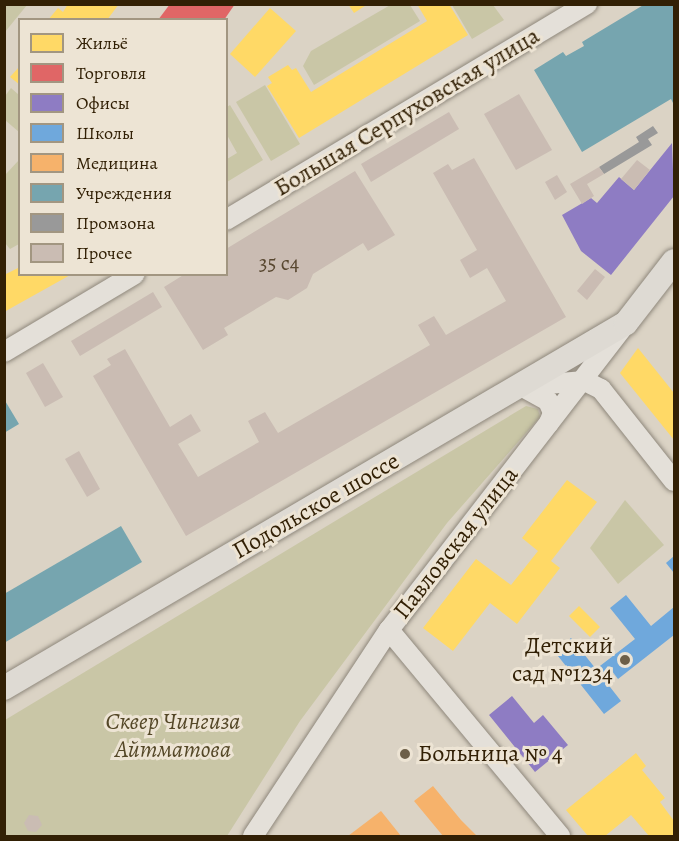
<!DOCTYPE html>
<html>
<head>
<meta charset="utf-8">
<style>
	body { margin:0 }
	#map { position:relative; width:679px; height:841px; overflow:hidden; background:#dbd3c5; font-family:Alegreya,serif }
	div>[style] { position:absolute }
	.green>* { inset:0; background:#c9c6a6 }
	.homes>* { inset:0; background:#ffd966 }
	.shops>* { inset:0; background:#e06666 }
	.offices>* { inset:0; background:#8e7cc3 }
	.schools>* { inset:0; background:#6fa8dc }
	.health>* { inset:0; background:#f6b26b }
	.public>* { inset:0; background:#76a5af }
	.industry>* { inset:0; background:#999 }
	.building>* { inset:0; background:#cabcb3 }
	.roads { filter:drop-shadow(0 0 2px #8f887c) drop-shadow(0 0 2px #8f887c) }
	.minor>* { height:20px; margin:-10px; padding:0 10px; transform-origin:10px; border-radius:10px; background:#e4e0d9 }
	.major>* { height:24px; margin:-12px; padding:0 12px; transform-origin:12px; border-radius:12px; background:#dedad3 }
	.dots>* { width:16px; height:16px; translate:-50% -50%; box-sizing:border-box; border:3px solid #ede4d4; border-radius:50% }
	span { translate:-50% -50%; white-space:nowrap; text-align:center; line-height:1.15; -webkit-text-stroke:6px #ede4d4; paint-order:stroke }
	.number-label { font-size:21px; color:#584730 }
	.number-label span { -webkit-text-stroke-width:0 }
	.street-label { font-size:24px; color:#322005 }
	.poi-label { font-size:24px; color:#322005 }
	.right { translate:-100% -50%; text-align:right }
	.left { translate:0 -50%; text-align:left }
	.park-label { font-size:24px; color:#544727; font-style:italic }
	.frame { position:absolute; inset:0; border:6px solid #322005; pointer-events:none }
	.legend { position:absolute; left:18px; top:18px; width:210px; height:258px; box-sizing:border-box; background:#ede4d4; border:2px solid #a29681; margin:0; padding:8px 10px; list-style:none; font-size:18px; color:#322005 }
	.legend li { display:flex; align-items:center; gap:12px; height:30px }
	.legend b { width:30px; border:2px solid #a29681 }
</style>
</head>
<body>
<div id="map">
	<div class="green">
		<div style="clip-path:polygon(5px 4px,27px 5px,5px 32px,4px 5px)"></div>
		<div style="clip-path:polygon(392px 4px,410px 5px,420px 21px,314px 85px,303px 66px,311px 51px)"></div>
		<div style="clip-path:polygon(452px 5px,493px 5px,504px 20px,472px 39px)"></div>
		<div style="clip-path:polygon(265px 85px,300px 144px,271px 161px,236px 102px)"></div>
		<div style="clip-path:polygon(11px 88px,19px 95px,19px 132px,5px 120px,5px 96px)"></div>
		<div style="clip-path:polygon(230px 105px,263px 160px,227px 182px,227px 159px,237px 153px,227px 135px,227px 107px)"></div>
		<div style="clip-path:polygon(19px 160px,19px 244px,10px 249px,5px 243px,5px 175px)"></div>
		<div style="clip-path:polygon(526px 406px,538px 409px,540px 417px,447px 523px,300px 721px,227px 836px,5px 836px,5px 720px)"></div>
		<div style="clip-path:polygon(625px 500px,664px 545px,618px 584px,590px 548px)"></div>
	</div>
	<div class="homes">
		<div style="clip-path:polygon(68px 4px,119px 4px,107px 20px,48px 20px,58px 8px,63px 12px)"></div>
		<div style="clip-path:polygon(348px 4px,368px 4px,354px 13px)"></div>
		<div style="clip-path:polygon(417px 4px,449px 4px,468px 35px,299px 138px,267px 86px,272px 83px,268px 77px,288px 65px,292px 70px,296px 68px,311px 92px,427px 21px)"></div>
		<div style="clip-path:polygon(270px 8px,296px 31px,255px 77px,230px 54px)"></div>
		<div style="clip-path:polygon(20px 66px,20px 85px,10px 77px)"></div>
		<div style="clip-path:polygon(20px 267px,20px 274px,72px 274px,4px 312px,4px 275px)"></div>
		<div style="clip-path:polygon(638px 348px,674px 393px,674px 440px,620px 373px)"></div>
		<div style="clip-path:polygon(567px 480px,597px 502px,551px 561px,560px 568px,517px 624px,490px 603px,453px 651px,423px 628px,476px 559px,511px 585px,538px 551px,522px 538px)"></div>
		<div style="clip-path:polygon(579px 606px,600px 627px,590px 637px,569px 616px)"></div>
		<div style="clip-path:polygon(636px 753px,646px 766px,642px 770px,665px 798px,660px 802px,674px 821px,674px 836px,649px 836px,631px 815px,605px 836px,588px 836px,566px 810px)"></div>
	</div>
	<div class="shops">
		<div style="clip-path:polygon(170px 4px,235px 4px,224px 20px,158px 20px)"></div>
	</div>
	<div class="offices">
		<div style="clip-path:polygon(672px 143px,674px 196px,611px 275px,581px 251px,562px 215px,591px 198px,597px 203px,619px 177px,634px 190px)"></div>
		<div style="clip-path:polygon(512px 696px,534px 723px,543px 715px,568px 745px,535px 772px,489px 715px)"></div>
	</div>
	<div class="schools">
		<div style="clip-path:polygon(674px 556px,674px 573px,666px 563px)"></div>
		<div style="clip-path:polygon(626px 595px,651px 626px,674px 607px,674px 635px,618px 679px,612px 671px,603px 678px,621px 701px,604px 714px,554px 651px,571px 638px,596px 669px,635px 639px,610px 608px)"></div>
	</div>
	<div class="health">
		<div style="clip-path:polygon(433px 786px,461px 820px,476px 835px,443px 836px,414px 801px)"></div>
		<div style="clip-path:polygon(381px 811px,401px 836px,348px 836px)"></div>
	</div>
	<div class="public">
		<div style="clip-path:polygon(645px 4px,674px 4px,674px 105px,671px 99px,582px 152px,534px 70px,563px 52px,566px 56px,584px 46px,582px 42px)"></div>
		<div style="clip-path:polygon(4px 399px,19px 424px,4px 433px)"></div>
		<div style="clip-path:polygon(121px 526px,142px 562px,4px 643px,4px 594px)"></div>
	</div>
	<div class="industry">
		<div style="clip-path:polygon(653px 126px,658px 133px,648px 139px,652px 145px,604px 174px,599px 167px,639px 142px,636px 137px)"></div>
	</div>
	<div class="building">
		<div style="clip-path:polygon(519px 94px,552px 150px,516px 170px,484px 114px)"></div>
		<div style="clip-path:polygon(449px 112px,459px 129px,371px 182px,361px 164px)"></div>
		<div style="clip-path:polygon(474px 158px,566px 317px,186px 536px,93px 376px,111px 365px,107px 359px,125px 349px,170px 427px,191px 414px,201px 431px,178px 444px,198px 477px,259px 442px,248px 421px,265px 412px,278px 433px,430px 345px,418px 325px,434px 316px,446px 335px,506px 301px,487px 268px,470px 278px,460px 260px,477px 250px,433px 173px,448px 164px,452px 170px)"></div>
		<div style="clip-path:polygon(637px 160px,650px 170px,634px 190px,621px 179px)"></div>
		<div style="clip-path:polygon(599px 167px,604px 174px,587px 184px,594px 196px,582px 204px,570px 184px)"></div>
		<div style="clip-path:polygon(355px 171px,395px 235px,368px 251px,363px 243px,313px 274px,307px 288px,288px 300px,276px 297px,224px 328px,228px 335px,203px 350px,164px 287px,185px 274px,226px 274px,226px 249px)"></div>
		<div style="clip-path:polygon(557px 175px,567px 192px,555px 200px,545px 182px)"></div>
		<div style="clip-path:polygon(595px 269px,605px 277px,587px 300px,577px 291px)"></div>
		<div style="clip-path:polygon(153px 292px,162px 307px,80px 356px,71px 341px)"></div>
		<div style="clip-path:polygon(43px 363px,63px 397px,45px 407px,26px 373px)"></div>
		<div style="clip-path:polygon(79px 451px,100px 489px,87px 497px,65px 459px)"></div>
		<div style="clip-path:polygon(29px 815px,38px 816px,42px 825px,36px 832px,28px 831px,24px 823px)"></div>
	</div>
	<div class="roads">
		<div class="minor">
			<div style="left:226px;top:220px;width:421px;rotate:-30.9deg"></div>
			<div style="left:4px;top:352px;width:152px;rotate:-30.8deg"></div>
			<div style="left:521px;top:386px;width:31px;rotate:29deg"></div>
			<div style="left:548px;top:401px;width:13px;rotate:67deg"></div>
			<div style="left:553px;top:413px;width:11px;rotate:112deg"></div>
			<div style="left:523px;top:386px;width:62px;rotate:-4.6deg"></div>
			<div style="left:585px;top:381px;width:18px;rotate:27deg"></div>
			<div style="left:601px;top:389px;width:117px;rotate:51.6deg"></div>
			<div style="left:389px;top:630px;width:268px;rotate:50.3deg"></div>
			<div style="left:253px;top:836px;width:247px;rotate:-56.6deg"></div>
			<div style="left:389px;top:630px;width:383px;rotate:-52.3deg"></div>
		</div>
		<div class="major">
			<div style="left:4px;top:688px;width:721px;rotate:-30.41deg"></div>
			<div style="left:626px;top:323px;width:78px;rotate:-52.3deg"></div>
		</div>
	</div>
	<div class="dots">
		<div style="left:625px;top:660px;background:#6d5f48"></div>
		<div style="left:405px;top:754px;background:#6d5f48"></div>
	</div>
	<div class="number-label">
		<span style="left:279px;top:263px">35 с4</span>
	</div>
	<div class="street-label">
		<span style="left:407px;top:112px;rotate:-31deg">Большая Серпуховская улица</span>
		<span style="left:316px;top:506px;rotate:-30deg">Подольское шоссе</span>
		<span style="left:456px;top:543px;rotate:-52deg">Павловская улица</span>
	</div>
	<div class="poi-label">
		<span class="right" style="left:613px;top:660px">Детский<br>сад №1234</span>
		<span class="left" style="left:418px;top:754px">Больница № 4</span>
	</div>
	<div class="park-label">
		<span style="left:173px;top:736px">Сквер Чингиза<br>Айтматова</span>
	</div>
	<div class="frame"></div>
	<ul class="legend">
	<li><b style="height:16px;background:#ffd966"></b>Жильё</li>
	<li><b style="height:16px;background:#e06666"></b>Торговля</li>
	<li><b style="height:16px;background:#8e7cc3"></b>Офисы</li>
	<li><b style="height:16px;background:#6fa8dc"></b>Школы</li>
	<li><b style="height:16px;background:#f6b26b"></b>Медицина</li>
	<li><b style="height:16px;background:#76a5af"></b>Учреждения</li>
	<li><b style="height:16px;background:#999"></b>Промзона</li>
	<li><b style="height:16px;background:#cabcb3"></b>Прочее</li>
	</ul>
</div>
</body>
</html>
